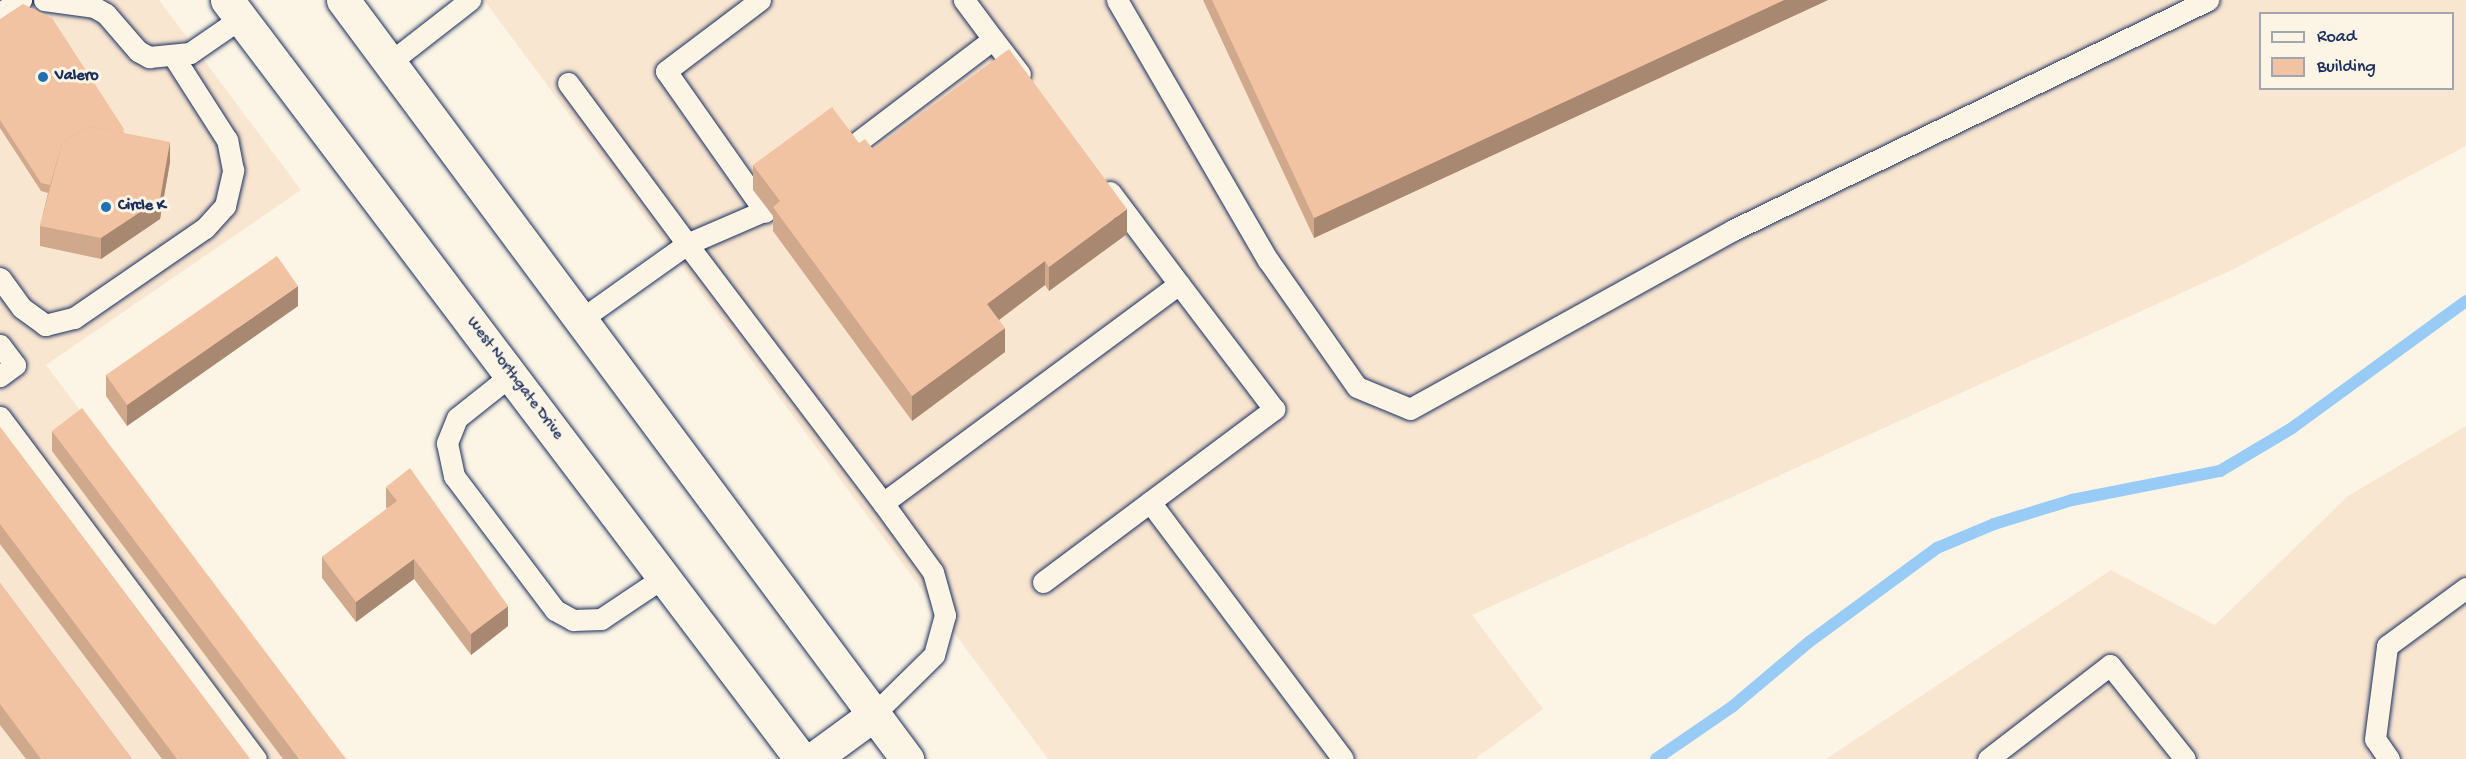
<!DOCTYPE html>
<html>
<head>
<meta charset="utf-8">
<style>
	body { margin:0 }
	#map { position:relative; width:2466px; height:759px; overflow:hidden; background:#fcf5e5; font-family:"Gochi Hand",sans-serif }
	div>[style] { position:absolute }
	.built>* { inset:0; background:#f9e6d1 }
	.stream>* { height:12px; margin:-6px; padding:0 6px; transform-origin:6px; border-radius:6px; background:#98cbf5 }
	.roads { filter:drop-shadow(0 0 2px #1b2f5e) drop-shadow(0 0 2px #1b2f5e) }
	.service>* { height:21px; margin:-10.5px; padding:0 10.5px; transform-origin:10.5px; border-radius:10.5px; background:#fcf5e5 }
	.secondary>* { height:33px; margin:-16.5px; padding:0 16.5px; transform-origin:16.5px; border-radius:16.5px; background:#fcf5e5 }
	.wall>* { inset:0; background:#d0a88b }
	.shaded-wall>* { inset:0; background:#a98871 }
	.building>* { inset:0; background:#f2c3a2 }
	.dots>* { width:16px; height:16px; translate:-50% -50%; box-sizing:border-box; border:3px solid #fcf5e5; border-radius:50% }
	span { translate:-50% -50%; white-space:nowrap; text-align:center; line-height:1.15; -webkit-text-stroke:6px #fcf5e5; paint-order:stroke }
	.poi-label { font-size:16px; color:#1b2f5e; font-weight:700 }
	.left { translate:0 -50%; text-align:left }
	.street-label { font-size:16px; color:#1b2f5e }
	.legend { position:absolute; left:2259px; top:12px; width:195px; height:78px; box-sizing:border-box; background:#fcf5e5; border:2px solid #a2a6af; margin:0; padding:8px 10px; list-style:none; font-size:18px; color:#1b2f5e }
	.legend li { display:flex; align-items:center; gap:12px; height:30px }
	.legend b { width:30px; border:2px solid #a2a6af }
</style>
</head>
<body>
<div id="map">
	<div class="built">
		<div style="clip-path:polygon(0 0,159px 0,301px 190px,46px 365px,343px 759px,0 759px)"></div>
		<div style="clip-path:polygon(evenodd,484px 0,2466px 0,2466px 146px,2234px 269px,1472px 615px,1543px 709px,1475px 759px,1048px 759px,484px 0,2260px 14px,2452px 14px,2452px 88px,2260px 88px,2260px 14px)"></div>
		<div style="clip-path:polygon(2466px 426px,2466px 759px,1826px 759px,2111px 570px,2215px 625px,2348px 496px)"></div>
	</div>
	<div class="stream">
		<div style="left:1656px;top:759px;width:93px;rotate:-34.5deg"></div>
		<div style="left:1733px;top:706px;width:99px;rotate:-40.1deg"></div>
		<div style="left:1809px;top:642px;width:159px;rotate:-36.3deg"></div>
		<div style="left:1937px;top:548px;width:62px;rotate:-22.8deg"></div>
		<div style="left:1994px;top:524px;width:82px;rotate:-17.1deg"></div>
		<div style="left:2072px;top:500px;width:151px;rotate:-11.1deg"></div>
		<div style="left:2220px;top:471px;width:84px;rotate:-30.8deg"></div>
		<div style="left:2292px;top:428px;width:215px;rotate:-36.1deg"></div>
	</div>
	<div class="roads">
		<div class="service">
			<div style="left:44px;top:0;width:50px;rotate:8deg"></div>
			<div style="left:94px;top:7px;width:14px;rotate:30deg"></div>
			<div style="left:106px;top:14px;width:49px;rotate:49.1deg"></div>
			<div style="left:138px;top:51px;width:13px;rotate:29deg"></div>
			<div style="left:149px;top:57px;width:41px;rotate:-5.6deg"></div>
			<div style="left:190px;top:53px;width:62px;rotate:-34.5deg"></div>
			<div style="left:760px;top:0;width:118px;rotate:142.9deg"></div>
			<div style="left:666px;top:71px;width:172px;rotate:54.9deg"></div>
			<div style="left:1117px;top:0;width:301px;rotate:59.9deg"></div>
			<div style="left:1268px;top:260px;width:155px;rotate:55deg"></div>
			<div style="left:1357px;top:387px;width:57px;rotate:22.5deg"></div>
			<div style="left:1410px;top:409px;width:369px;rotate:-29deg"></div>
			<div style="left:1733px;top:230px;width:528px;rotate:-25.84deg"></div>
			<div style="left:0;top:13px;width:25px;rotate:-32deg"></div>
			<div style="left:993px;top:39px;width:44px;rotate:52.4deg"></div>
			<div style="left:389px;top:63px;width:103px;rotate:-37.9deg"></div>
			<div style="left:568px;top:83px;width:200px;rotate:53.5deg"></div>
			<div style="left:687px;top:244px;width:88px;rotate:-23.4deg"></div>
			<div style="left:847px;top:150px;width:183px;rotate:-37.2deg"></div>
			<div style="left:993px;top:39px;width:49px;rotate:-126.6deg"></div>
			<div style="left:0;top:278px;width:37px;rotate:54deg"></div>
			<div style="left:22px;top:308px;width:29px;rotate:36deg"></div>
			<div style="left:45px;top:325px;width:30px;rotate:-14deg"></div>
			<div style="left:74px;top:318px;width:159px;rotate:-34.5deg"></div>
			<div style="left:205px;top:228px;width:30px;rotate:-48deg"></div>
			<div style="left:225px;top:206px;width:37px;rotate:-77deg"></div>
			<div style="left:233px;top:170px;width:31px;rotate:-101deg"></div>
			<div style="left:227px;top:140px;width:98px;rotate:-122.6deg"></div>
			<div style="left:580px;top:320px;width:131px;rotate:-35.4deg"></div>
			<div style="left:687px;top:244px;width:325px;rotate:52.9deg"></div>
			<div style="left:883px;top:503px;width:85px;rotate:54.1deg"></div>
			<div style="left:933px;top:572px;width:45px;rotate:74.4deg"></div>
			<div style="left:945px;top:615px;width:41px;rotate:105.4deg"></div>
			<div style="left:934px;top:655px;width:86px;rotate:135.5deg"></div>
			<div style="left:0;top:345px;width:25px;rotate:53deg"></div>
			<div style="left:15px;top:365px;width:19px;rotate:144deg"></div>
			<div style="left:511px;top:375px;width:69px;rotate:141.5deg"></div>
			<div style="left:457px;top:418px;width:27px;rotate:112deg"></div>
			<div style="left:447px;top:443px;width:34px;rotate:78deg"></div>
			<div style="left:454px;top:476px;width:168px;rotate:53deg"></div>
			<div style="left:555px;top:610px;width:21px;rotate:29deg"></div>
			<div style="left:573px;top:620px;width:28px;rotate:-2deg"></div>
			<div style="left:601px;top:619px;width:76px;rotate:-33.7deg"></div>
			<div style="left:0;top:417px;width:427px;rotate:53.2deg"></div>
			<div style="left:1150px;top:502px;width:321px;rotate:53.1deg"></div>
			<div style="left:883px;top:503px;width:368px;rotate:-36.5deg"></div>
			<div style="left:1179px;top:284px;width:115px;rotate:-126.9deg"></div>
			<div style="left:1043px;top:582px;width:289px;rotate:-36.8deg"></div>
			<div style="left:1274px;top:409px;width:157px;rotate:-127.2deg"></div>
			<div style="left:1988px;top:759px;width:154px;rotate:-37.6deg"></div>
			<div style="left:2110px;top:665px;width:120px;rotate:51.4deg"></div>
			<div style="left:2389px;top:759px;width:24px;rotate:-125deg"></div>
			<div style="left:2375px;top:739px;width:94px;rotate:-82.6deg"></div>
			<div style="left:2387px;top:646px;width:98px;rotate:-36.3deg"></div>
		</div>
		<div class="secondary">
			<div style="left:227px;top:0;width:952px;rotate:52.9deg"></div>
			<div style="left:343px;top:0;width:946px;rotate:53.38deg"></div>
			<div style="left:813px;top:759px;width:74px;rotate:-36.3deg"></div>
		</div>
	</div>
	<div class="wall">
		<div style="clip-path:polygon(1203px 0,1828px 0,1314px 238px)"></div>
		<div style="clip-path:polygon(0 19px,124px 133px,170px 162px,160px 219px,101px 259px,40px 246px,40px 226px,48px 193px,41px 191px,0 128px)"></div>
		<div style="clip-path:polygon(859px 143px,873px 149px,1127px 234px,1049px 291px,1045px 285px,999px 320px,1005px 352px,912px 421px,773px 231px,773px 216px,753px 190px,753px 165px)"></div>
		<div style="clip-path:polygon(298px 306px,127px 426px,106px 396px,106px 375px)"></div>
		<div style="clip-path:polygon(0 427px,250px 759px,162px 759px,0 544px)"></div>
		<div style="clip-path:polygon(52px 431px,346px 759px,283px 759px,52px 451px)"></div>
		<div style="clip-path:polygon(386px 487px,508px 626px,471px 655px,414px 579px,356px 622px,322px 578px,322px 557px,387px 509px,386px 507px)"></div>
		<div style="clip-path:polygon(0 583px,132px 759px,26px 759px,0 725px)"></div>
	</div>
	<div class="shaded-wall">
		<div style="clip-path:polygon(1784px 0,1828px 0,1314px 238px,1314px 218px)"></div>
		<div style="clip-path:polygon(170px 142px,170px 162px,160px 219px,101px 259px,101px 238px)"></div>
		<div style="clip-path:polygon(1127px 209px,1127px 234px,1049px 291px,1049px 267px)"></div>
		<div style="clip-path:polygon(1045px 261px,1045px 285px,987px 329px,987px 304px)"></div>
		<div style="clip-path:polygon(298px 286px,298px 306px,127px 426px,127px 405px)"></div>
		<div style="clip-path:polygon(1005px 328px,1005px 352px,912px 421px,912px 396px)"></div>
		<div style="clip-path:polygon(414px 559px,414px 579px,356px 622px,356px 602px)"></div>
		<div style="clip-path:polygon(508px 606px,508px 626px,471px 655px,471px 634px)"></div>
	</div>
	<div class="building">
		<div style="clip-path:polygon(1212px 0,1784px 0,1314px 218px)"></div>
		<div style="clip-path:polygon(23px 4px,52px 18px,124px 129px,123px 133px,88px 126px,62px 143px,50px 185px,41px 183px,0 120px,0 19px)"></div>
		<div style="clip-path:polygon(1009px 49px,1127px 209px,1049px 267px,1045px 261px,987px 304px,1005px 328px,912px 396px,773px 207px,780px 201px,753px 165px,832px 107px,859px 143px,865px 139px,873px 149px)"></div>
		<div style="clip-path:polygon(88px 126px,170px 142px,160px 199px,101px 238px,40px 226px,62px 143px)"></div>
		<div style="clip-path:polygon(277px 256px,298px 286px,127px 405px,106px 375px)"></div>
		<div style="clip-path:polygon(82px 408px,346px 759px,299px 759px,52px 431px)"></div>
		<div style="clip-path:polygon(0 427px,250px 759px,177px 759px,0 524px)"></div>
		<div style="clip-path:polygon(410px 468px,508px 606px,471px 634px,414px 559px,356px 602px,322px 557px,397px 501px,386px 487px)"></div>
		<div style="clip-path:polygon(0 583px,132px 759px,41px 759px,0 704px)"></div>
	</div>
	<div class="dots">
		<div style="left:43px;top:77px;background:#1f6fb2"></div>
		<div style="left:106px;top:207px;background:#1f6fb2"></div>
	</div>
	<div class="poi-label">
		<span class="left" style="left:55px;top:77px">Valero</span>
		<span class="left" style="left:118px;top:207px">Circle K</span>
	</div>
	<div class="street-label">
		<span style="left:514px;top:379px;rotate:53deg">West Northgate Drive</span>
	</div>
	<ul class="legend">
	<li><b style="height:8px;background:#fcf5e5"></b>Road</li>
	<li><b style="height:16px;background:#f2c3a2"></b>Building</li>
	</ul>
</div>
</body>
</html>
